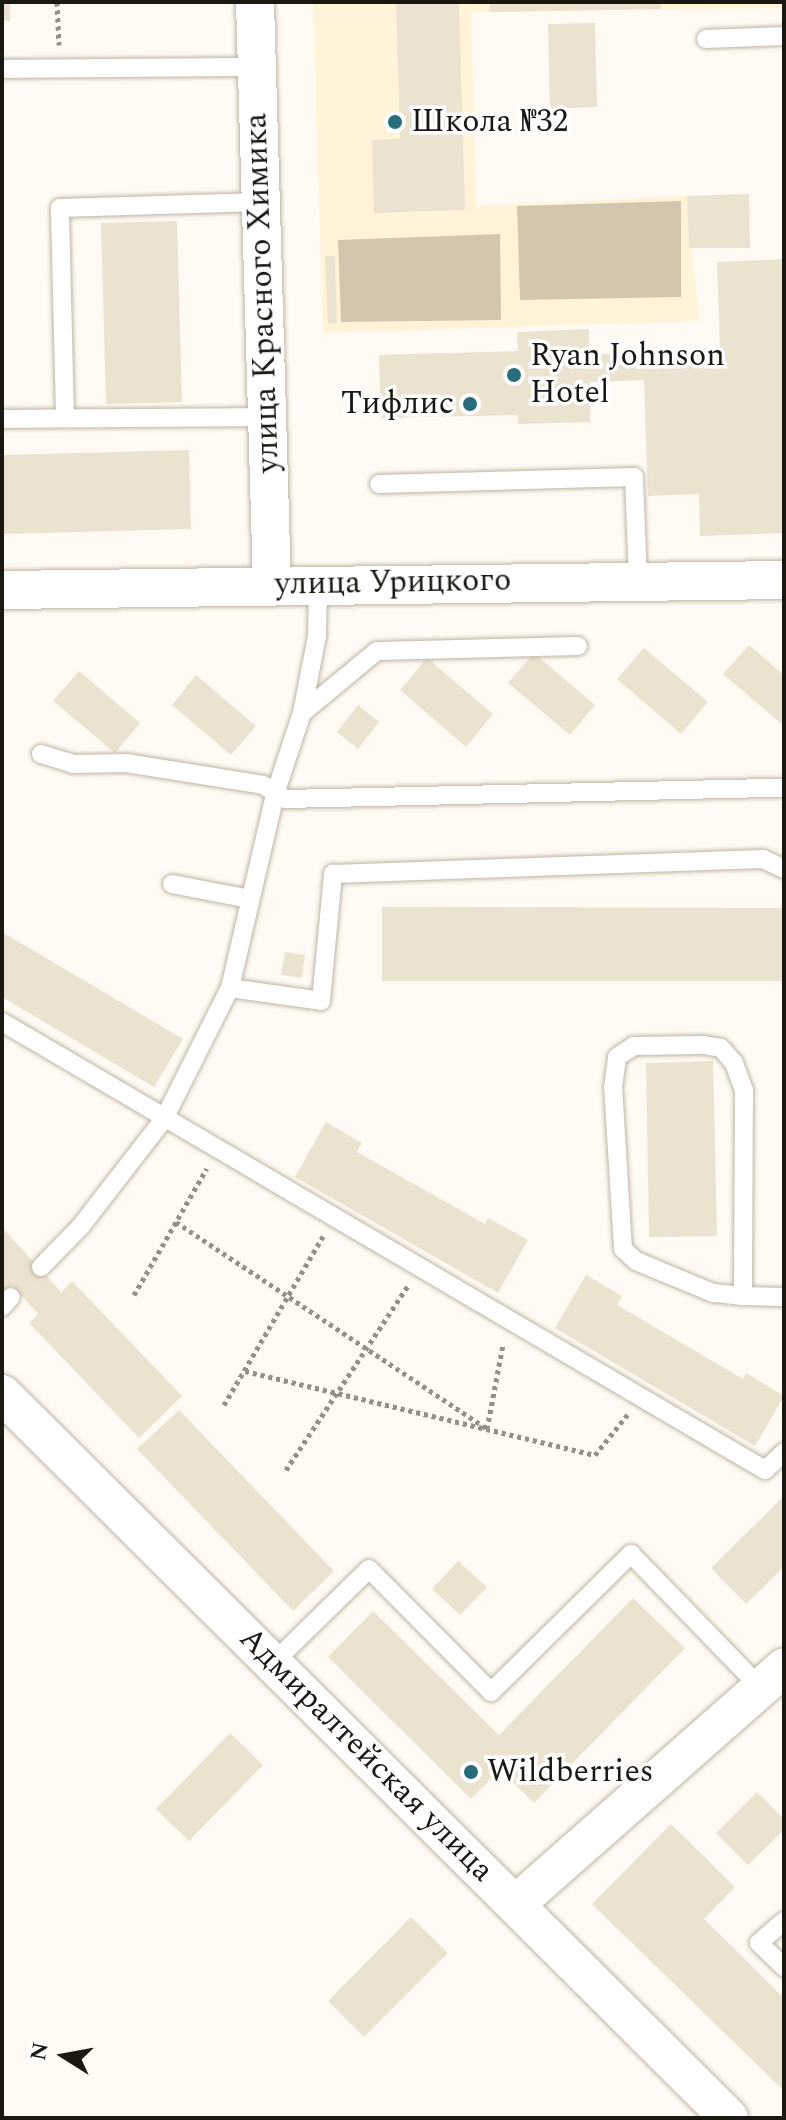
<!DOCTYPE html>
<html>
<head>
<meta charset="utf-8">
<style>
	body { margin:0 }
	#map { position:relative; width:786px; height:2120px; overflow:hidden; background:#fffbf4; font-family:Spectral,serif }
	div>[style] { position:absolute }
	.built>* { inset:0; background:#fff3d8 }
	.green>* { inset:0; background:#d2c6ae }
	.building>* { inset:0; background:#ebe2cf }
	.path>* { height:5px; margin-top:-2.5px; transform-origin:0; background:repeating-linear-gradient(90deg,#938f89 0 4px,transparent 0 8px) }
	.roads { filter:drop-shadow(0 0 2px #beb5a3) drop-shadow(0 0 2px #beb5a3) }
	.service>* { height:18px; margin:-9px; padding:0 9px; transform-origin:9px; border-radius:9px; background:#fff }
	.minor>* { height:38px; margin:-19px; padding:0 19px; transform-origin:19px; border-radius:19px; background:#fff }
	.dots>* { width:22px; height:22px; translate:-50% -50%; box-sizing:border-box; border:4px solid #fff; border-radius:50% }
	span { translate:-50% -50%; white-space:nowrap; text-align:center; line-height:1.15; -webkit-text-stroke:7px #fff; paint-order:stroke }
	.poi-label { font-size:32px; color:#1b1812 }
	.left { translate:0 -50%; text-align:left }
	.right { translate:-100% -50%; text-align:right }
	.street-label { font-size:32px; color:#1b1812 }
	.frame { position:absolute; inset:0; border:4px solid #1b1812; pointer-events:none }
	.north { position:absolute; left:24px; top:2016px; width:80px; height:80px; -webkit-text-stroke:6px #fff; paint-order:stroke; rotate:281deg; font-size:22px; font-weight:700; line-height:32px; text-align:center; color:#1b1812 }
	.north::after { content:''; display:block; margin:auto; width:28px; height:36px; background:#1b1812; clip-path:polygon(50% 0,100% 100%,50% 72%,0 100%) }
</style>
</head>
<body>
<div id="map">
	<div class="built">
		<div style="clip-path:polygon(313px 2px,784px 2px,784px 8px,471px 12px,476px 206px,687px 196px,699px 321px,323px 333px)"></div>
	</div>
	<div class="green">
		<div style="clip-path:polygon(681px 201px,681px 297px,520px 300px,517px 206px)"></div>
		<div style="clip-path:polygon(500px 234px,501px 320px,341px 322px,338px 240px)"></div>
	</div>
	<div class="building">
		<div style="clip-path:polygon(2px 2px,10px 2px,10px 21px,2px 21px)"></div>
		<div style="clip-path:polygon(396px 2px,459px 2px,465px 210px,374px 213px,372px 140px,400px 139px)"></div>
		<div style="clip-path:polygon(490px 2px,661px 2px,661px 9px,490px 12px)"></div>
		<div style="clip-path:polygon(595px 23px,597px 107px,550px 109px,548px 24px)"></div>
		<div style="clip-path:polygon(749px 194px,750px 248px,689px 248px,687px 196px)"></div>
		<div style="clip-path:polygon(177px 221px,182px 402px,106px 404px,101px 223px)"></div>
		<div style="clip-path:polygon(325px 256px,335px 256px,337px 323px,328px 324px)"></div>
		<div style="clip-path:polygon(784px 259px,784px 533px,700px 536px,699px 494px,648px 496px,644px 380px,590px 382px,590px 422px,518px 424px,518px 415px,381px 418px,379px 355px,518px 351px,517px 332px,589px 329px,589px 355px,720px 347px,717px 262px)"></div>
		<div style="clip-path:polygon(189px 450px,191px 529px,2px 534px,2px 455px)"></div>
		<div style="clip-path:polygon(749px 645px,784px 675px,784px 726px,723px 674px)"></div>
		<div style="clip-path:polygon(644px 648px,708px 702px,681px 734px,617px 679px)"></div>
		<div style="clip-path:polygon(534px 653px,595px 705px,570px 735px,508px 683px)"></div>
		<div style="clip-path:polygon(427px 658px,493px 714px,466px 747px,400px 690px)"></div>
		<div style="clip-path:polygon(79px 671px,140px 723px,115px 753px,53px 701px)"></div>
		<div style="clip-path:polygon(196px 675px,256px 726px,231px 755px,172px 705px)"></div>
		<div style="clip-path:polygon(358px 705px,379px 722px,358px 749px,337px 732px)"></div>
		<div style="clip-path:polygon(382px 907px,784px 908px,784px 981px,382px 981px)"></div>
		<div style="clip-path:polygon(2px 932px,183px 1039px,154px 1087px,2px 997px)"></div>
		<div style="clip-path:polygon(285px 952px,305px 955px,302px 978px,281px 975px)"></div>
		<div style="clip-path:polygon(713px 1061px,717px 1236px,649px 1237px,646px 1063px)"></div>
		<div style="clip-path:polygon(326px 1122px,362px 1143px,357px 1152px,485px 1224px,488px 1218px,528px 1240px,498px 1293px,295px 1177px)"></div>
		<div style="clip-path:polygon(2px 1227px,61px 1292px,72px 1281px,182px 1396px,139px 1438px,29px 1323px,38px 1314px,12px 1285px,2px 1295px)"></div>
		<div style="clip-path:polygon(586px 1275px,622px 1296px,617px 1305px,743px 1379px,746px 1373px,784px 1396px,755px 1446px,555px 1328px)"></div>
		<div style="clip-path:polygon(179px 1410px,334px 1571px,293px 1611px,137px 1449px)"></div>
		<div style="clip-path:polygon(784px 1496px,784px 1567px,746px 1604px,711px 1568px)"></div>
		<div style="clip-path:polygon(458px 1561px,487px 1587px,460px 1615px,432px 1589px)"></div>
		<div style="clip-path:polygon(633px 1598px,685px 1648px,534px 1803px,500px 1770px,471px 1799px,328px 1657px,373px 1611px,499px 1735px)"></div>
		<div style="clip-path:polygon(230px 1733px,263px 1765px,189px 1841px,156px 1809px)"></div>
		<div style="clip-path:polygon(757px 1792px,784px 1819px,784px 1830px,748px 1865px,716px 1833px)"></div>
		<div style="clip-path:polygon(671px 1824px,735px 1887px,704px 1919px,784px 1998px,784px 2091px,592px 1904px)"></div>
		<div style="clip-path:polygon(411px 1917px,448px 1953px,364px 2037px,328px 2001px)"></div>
	</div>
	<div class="path">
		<div style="left:57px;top:2px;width:43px;rotate:87.3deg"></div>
		<div style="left:176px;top:1222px;width:374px;rotate:33.6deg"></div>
		<div style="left:487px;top:1429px;width:86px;rotate:-79.3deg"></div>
		<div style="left:134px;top:1295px;width:146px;rotate:-60.1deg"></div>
		<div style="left:245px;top:1371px;width:360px;rotate:13.5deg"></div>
		<div style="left:595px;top:1455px;width:53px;rotate:-51.2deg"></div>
		<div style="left:224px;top:1405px;width:196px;rotate:-59.6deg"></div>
		<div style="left:286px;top:1470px;width:221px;rotate:-56.5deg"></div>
	</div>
	<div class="roads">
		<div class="service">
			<div style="left:706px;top:39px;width:78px;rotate:-2.2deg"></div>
			<div style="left:2px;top:69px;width:254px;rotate:-0.5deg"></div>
			<div style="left:65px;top:417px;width:209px;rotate:-91.4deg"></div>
			<div style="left:60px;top:208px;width:200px;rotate:-1.7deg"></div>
			<div style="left:2px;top:419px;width:265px;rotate:-0.4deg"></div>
			<div style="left:379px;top:484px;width:255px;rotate:-1.6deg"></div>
			<div style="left:634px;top:477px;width:103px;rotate:87.8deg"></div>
			<div style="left:302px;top:713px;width:97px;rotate:-39.6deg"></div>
			<div style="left:377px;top:651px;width:201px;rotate:-1.4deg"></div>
			<div style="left:41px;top:754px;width:34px;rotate:17deg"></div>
			<div style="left:73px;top:764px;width:53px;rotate:-1.1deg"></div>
			<div style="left:126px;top:763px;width:139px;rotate:9.1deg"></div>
			<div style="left:263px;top:785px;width:26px;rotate:32deg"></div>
			<div style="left:285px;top:799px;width:499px;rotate:-1.3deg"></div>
			<div style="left:172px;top:884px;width:79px;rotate:10.9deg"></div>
			<div style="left:230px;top:988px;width:92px;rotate:8.1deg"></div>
			<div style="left:321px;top:1001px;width:128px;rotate:-84.6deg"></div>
			<div style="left:333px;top:874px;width:430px;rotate:-2deg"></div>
			<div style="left:763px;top:859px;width:23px;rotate:25deg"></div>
			<div style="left:2px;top:1022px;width:885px;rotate:30.42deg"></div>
			<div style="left:765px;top:1470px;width:26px;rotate:-43deg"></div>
			<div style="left:41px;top:1267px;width:57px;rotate:-45.7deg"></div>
			<div style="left:81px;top:1226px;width:135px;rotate:-52.2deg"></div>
			<div style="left:164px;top:1119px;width:147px;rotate:-63.3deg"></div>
			<div style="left:230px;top:988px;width:202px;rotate:-76.9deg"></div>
			<div style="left:276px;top:791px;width:82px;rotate:-71.6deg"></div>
			<div style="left:302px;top:713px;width:78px;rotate:-79deg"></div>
			<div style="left:317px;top:636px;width:53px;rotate:-88.9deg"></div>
			<div style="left:743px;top:1296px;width:30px;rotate:-174deg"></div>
			<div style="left:713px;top:1293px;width:83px;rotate:-157.4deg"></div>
			<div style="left:636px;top:1261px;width:18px;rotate:-137deg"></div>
			<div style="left:623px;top:1249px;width:162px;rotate:-93.5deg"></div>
			<div style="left:613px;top:1087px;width:30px;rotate:-82deg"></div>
			<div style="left:617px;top:1057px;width:20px;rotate:-33deg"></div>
			<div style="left:634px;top:1046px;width:70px;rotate:-0.8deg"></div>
			<div style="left:704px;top:1045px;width:17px;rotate:10deg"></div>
			<div style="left:721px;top:1048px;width:20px;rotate:49deg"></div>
			<div style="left:734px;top:1063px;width:29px;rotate:70deg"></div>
			<div style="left:744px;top:1090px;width:206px;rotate:90.3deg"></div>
			<div style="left:743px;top:1296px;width:41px;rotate:1.4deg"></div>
			<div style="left:2px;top:1307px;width:13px;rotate:-48deg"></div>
			<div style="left:273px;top:1663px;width:134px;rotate:-44.4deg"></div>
			<div style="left:369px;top:1569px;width:173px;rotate:45.2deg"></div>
			<div style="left:491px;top:1692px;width:197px;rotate:-44.6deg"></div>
			<div style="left:631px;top:1554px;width:187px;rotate:45.9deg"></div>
			<div style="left:784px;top:1921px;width:33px;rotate:139deg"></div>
			<div style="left:759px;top:1943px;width:35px;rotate:44deg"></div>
		</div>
		<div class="minor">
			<div style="left:255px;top:2px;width:582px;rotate:88.33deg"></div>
			<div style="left:2px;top:590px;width:782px;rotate:-0.73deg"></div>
			<div style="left:2px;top:1394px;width:1026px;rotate:44.88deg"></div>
			<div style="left:517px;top:1903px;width:356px;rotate:-41.4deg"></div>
		</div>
	</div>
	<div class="dots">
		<div style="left:395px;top:122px;background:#276d7c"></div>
		<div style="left:514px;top:375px;background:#276d7c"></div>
		<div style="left:470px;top:404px;background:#276d7c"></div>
		<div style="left:471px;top:1772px;background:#276d7c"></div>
	</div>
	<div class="poi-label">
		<span class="left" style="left:411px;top:122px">Школа №32</span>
		<span class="left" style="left:530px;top:375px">Ryan Johnson<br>Hotel</span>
		<span class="right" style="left:454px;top:404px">Тифлис</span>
		<span class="left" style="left:487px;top:1772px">Wildberries</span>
	</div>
	<div class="street-label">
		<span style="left:263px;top:293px;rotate:-92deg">улица Красного Химика</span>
		<span style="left:393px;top:583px;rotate:-1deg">улица Урицкого</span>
		<span style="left:366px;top:1755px;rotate:45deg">Адмиралтейская улица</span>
	</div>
	<div class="frame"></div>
	<div class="north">N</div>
</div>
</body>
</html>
